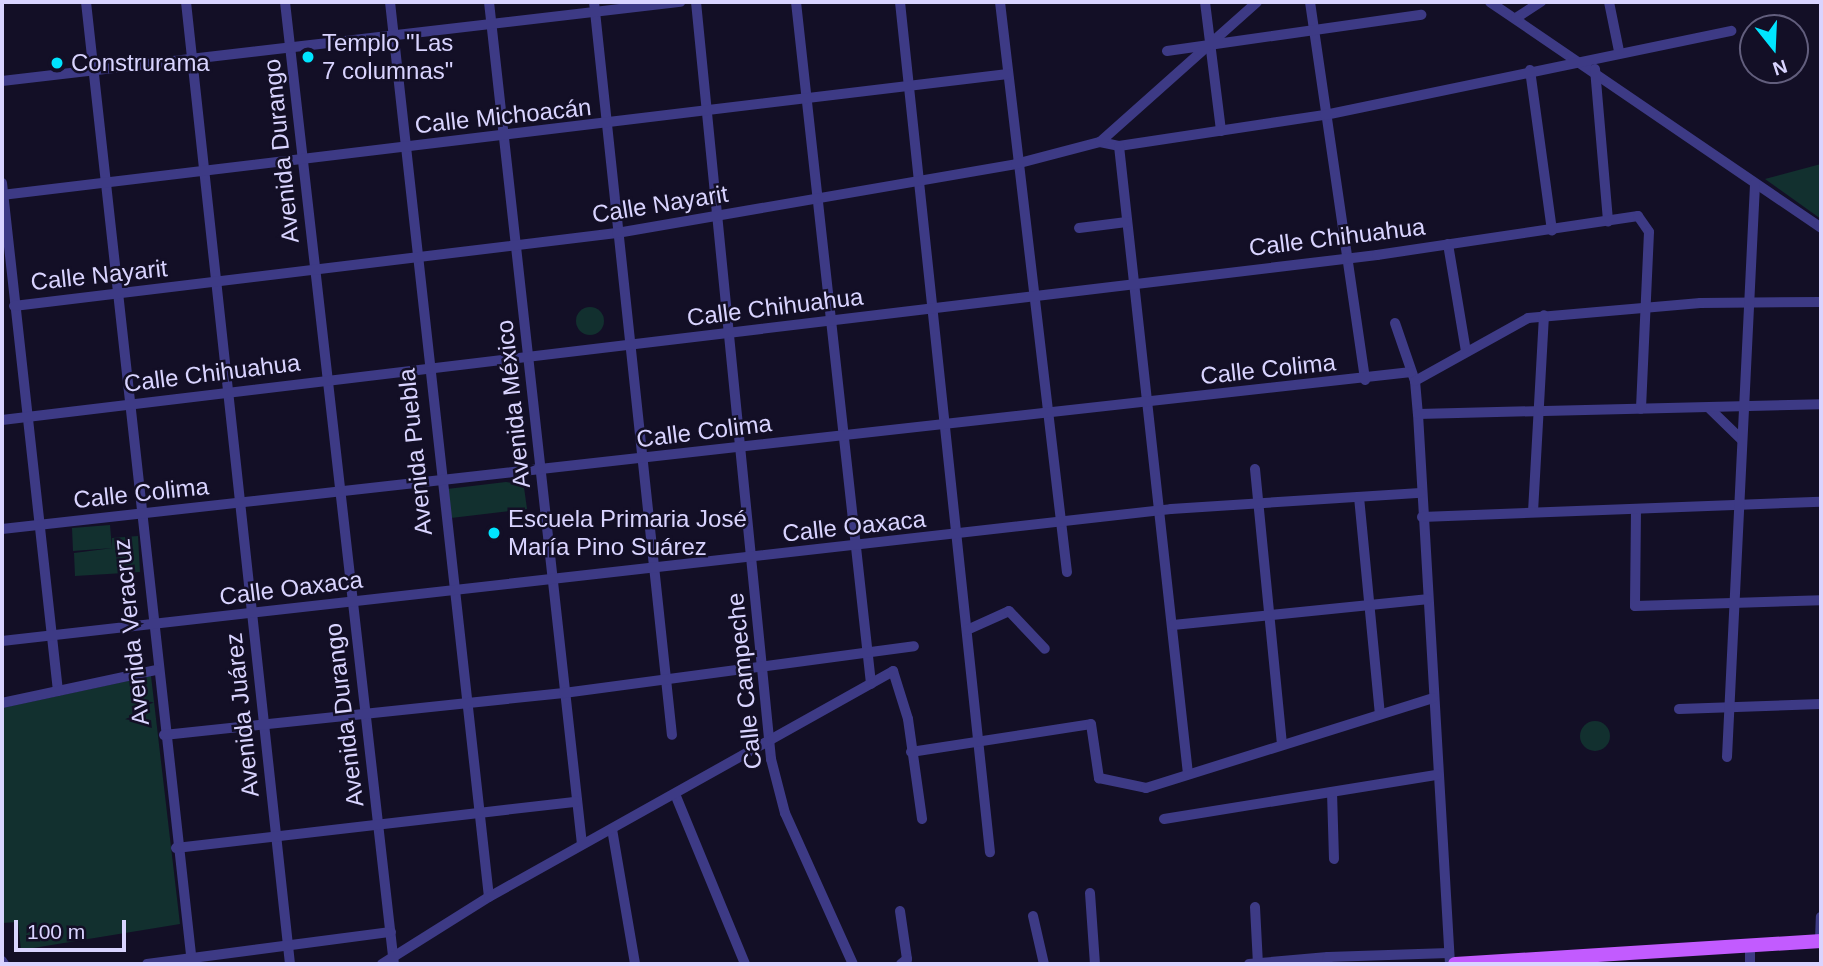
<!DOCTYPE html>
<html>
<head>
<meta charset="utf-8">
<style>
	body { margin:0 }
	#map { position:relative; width:1823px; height:966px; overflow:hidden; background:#130f26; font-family:Helvetica,sans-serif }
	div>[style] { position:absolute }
	.green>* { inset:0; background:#12302f }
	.round { border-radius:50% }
	.minor>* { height:10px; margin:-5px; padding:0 5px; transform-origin:5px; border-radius:5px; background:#3d3a85 }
	.major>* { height:14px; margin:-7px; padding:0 7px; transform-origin:7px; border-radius:7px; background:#c25bff }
	.dots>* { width:19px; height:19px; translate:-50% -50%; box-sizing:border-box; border:4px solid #130f26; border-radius:50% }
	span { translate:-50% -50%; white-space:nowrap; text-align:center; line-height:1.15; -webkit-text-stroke:5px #130f26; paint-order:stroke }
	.poi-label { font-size:24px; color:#d9d4ff }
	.left { translate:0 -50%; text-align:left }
	.street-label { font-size:24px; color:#d9d4ff }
	.frame { position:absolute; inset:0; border:4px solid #d9d4ff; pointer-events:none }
	.north { position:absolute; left:1739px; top:14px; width:70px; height:70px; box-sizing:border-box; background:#130f26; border:2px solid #625e7d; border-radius:50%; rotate:162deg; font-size:19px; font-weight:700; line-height:28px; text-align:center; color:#d9d4ff }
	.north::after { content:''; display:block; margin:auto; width:24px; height:32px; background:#00e5ff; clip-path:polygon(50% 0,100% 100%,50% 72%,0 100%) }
	.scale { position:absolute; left:14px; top:920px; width:112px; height:32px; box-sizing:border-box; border:4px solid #d9d4ff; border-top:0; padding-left:9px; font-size:21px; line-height:24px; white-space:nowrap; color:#d9d4ff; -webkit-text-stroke:5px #130f26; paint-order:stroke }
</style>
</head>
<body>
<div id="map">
	<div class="green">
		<div style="clip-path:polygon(1821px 164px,1821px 219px,1765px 179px)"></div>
		<div class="round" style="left:576px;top:307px;width:28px;height:28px"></div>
		<div style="clip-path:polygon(523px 480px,527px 509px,451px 518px,447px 489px)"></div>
		<div style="clip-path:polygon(110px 525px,112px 548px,112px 538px,138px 536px,140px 572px,75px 576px,74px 553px,113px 548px,73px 551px,72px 528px)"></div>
		<div style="clip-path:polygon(151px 676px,180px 924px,21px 950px,18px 922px,2px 923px,2px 708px)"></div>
		<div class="round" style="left:1580px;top:721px;width:30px;height:30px"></div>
	</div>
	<div class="minor">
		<div style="left:86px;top:2px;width:968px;rotate:83.71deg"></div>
		<div style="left:186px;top:2px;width:968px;rotate:83.83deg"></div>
		<div style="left:285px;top:2px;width:968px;rotate:83.54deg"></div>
		<div style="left:390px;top:2px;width:900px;rotate:83.69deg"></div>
		<div style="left:489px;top:2px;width:847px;rotate:83.7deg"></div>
		<div style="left:594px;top:2px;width:737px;rotate:83.93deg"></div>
		<div style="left:696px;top:2px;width:761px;rotate:84.34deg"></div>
		<div style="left:771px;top:759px;width:56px;rotate:75.5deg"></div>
		<div style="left:785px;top:813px;width:166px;rotate:65.8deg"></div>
		<div style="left:796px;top:2px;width:686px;rotate:83.72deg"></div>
		<div style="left:900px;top:2px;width:855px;rotate:83.96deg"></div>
		<div style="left:1000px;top:2px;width:574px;rotate:83.3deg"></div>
		<div style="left:1205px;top:2px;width:130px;rotate:82.9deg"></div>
		<div style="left:1310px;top:2px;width:382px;rotate:81.7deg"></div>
		<div style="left:1490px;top:2px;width:401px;rotate:34.3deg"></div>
		<div style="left:1609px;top:2px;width:50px;rotate:78.5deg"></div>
		<div style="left:1516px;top:18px;width:30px;rotate:-33deg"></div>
		<div style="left:1167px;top:51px;width:257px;rotate:-8.1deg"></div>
		<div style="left:1595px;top:69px;width:153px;rotate:85.1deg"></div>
		<div style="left:1530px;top:70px;width:162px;rotate:82.2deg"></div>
		<div style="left:2px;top:81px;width:683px;rotate:-6.65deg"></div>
		<div style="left:1100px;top:142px;width:19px;rotate:12deg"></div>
		<div style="left:1119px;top:146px;width:208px;rotate:-8.6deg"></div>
		<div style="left:1325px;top:115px;width:415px;rotate:-11.7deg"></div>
		<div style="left:1119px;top:146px;width:632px;rotate:83.73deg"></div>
		<div style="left:2px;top:183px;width:511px;rotate:83.71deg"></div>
		<div style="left:2px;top:195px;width:1013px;rotate:-6.86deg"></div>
		<div style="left:1079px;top:228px;width:48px;rotate:-7.1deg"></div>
		<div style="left:1448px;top:244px;width:109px;rotate:80.5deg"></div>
		<div style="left:14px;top:306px;width:607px;rotate:-6.9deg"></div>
		<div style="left:617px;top:233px;width:405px;rotate:-9.8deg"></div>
		<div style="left:1016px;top:164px;width:87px;rotate:-14.7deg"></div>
		<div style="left:1100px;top:142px;width:210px;rotate:-41.7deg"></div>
		<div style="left:1395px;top:323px;width:61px;rotate:71deg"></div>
		<div style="left:1415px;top:381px;width:33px;rotate:85deg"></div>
		<div style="left:1418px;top:414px;width:551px;rotate:86.67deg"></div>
		<div style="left:1415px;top:381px;width:129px;rotate:-29.1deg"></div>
		<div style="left:1528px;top:318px;width:173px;rotate:-5deg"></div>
		<div style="left:1700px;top:303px;width:121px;rotate:-0.5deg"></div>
		<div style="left:1709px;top:408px;width:45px;rotate:44.1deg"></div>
		<div style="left:1418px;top:414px;width:403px;rotate:-1.4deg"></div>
		<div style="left:2px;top:420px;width:1385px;rotate:-6.84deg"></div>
		<div style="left:1377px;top:255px;width:264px;rotate:-8.5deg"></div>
		<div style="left:1638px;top:216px;width:19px;rotate:55deg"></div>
		<div style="left:1649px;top:232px;width:177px;rotate:92.6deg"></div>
		<div style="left:1255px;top:469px;width:277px;rotate:84.4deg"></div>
		<div style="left:1359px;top:497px;width:218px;rotate:84.5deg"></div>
		<div style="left:1636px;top:509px;width:97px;rotate:90.6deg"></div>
		<div style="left:1635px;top:606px;width:186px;rotate:-1.8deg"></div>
		<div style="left:1533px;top:512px;width:197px;rotate:-86.8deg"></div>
		<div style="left:1422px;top:517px;width:399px;rotate:-2.2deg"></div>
		<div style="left:2px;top:529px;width:1418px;rotate:-6.36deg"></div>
		<div style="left:1173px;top:625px;width:255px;rotate:-5.8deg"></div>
		<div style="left:967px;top:630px;width:46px;rotate:-24.3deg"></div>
		<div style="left:1009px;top:611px;width:52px;rotate:46.5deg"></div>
		<div style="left:2px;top:641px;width:1176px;rotate:-6.44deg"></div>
		<div style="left:1171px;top:509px;width:250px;rotate:-3.7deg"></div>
		<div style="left:2px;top:703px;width:157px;rotate:-12.1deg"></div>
		<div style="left:1679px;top:709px;width:142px;rotate:-2deg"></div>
		<div style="left:164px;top:735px;width:402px;rotate:-6deg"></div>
		<div style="left:564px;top:693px;width:353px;rotate:-7.6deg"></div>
		<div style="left:911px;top:752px;width:182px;rotate:-8.8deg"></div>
		<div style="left:1091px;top:724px;width:55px;rotate:81.6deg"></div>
		<div style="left:1099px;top:778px;width:48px;rotate:12deg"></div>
		<div style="left:1146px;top:788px;width:301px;rotate:-17.4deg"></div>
		<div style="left:1727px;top:757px;width:574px;rotate:-87.2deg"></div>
		<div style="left:1332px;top:792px;width:67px;rotate:88.3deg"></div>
		<div style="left:675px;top:794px;width:184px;rotate:67.6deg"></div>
		<div style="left:1164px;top:819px;width:277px;rotate:-9.2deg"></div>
		<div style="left:612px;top:829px;width:137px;rotate:80.3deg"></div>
		<div style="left:176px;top:848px;width:403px;rotate:-6.6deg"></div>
		<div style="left:1090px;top:893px;width:71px;rotate:86deg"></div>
		<div style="left:1255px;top:907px;width:57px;rotate:87deg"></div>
		<div style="left:900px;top:911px;width:49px;rotate:81.7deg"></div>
		<div style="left:907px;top:959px;width:8px;rotate:140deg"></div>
		<div style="left:1033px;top:916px;width:49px;rotate:77.1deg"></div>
		<div style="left:1820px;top:941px;width:24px;rotate:-88deg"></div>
		<div style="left:1750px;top:945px;width:19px;rotate:90deg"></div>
		<div style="left:2px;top:961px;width:4px;rotate:56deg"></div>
		<div style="left:147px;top:964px;width:246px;rotate:-7.5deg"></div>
		<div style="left:382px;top:964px;width:126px;rotate:-32.1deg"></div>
		<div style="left:489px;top:897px;width:463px;rotate:-29.2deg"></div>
		<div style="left:893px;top:671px;width:50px;rotate:72.6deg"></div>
		<div style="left:908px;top:719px;width:101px;rotate:82deg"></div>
		<div style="left:1249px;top:964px;width:79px;rotate:-5.1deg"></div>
		<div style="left:1327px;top:964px;width:7px;rotate:-82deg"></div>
		<div style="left:1328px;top:957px;width:121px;rotate:-1.9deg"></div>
	</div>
	<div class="major">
		<div style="left:1455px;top:964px;width:367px;rotate:-3.6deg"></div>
	</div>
	<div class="dots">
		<div style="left:308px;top:57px;background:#00e5ff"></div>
		<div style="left:57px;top:63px;background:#00e5ff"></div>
		<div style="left:494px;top:533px;background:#00e5ff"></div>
	</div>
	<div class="poi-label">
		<span class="left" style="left:322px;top:57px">Templo "Las<br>7 columnas"</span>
		<span class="left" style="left:71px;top:63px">Construrama</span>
		<span class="left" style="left:508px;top:533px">Escuela Primaria José<br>María Pino Suárez</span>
	</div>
	<div class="street-label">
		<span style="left:503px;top:116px;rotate:-6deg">Calle Michoacán</span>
		<span style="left:281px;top:151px;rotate:-96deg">Avenida Durango</span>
		<span style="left:660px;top:204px;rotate:-9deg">Calle Nayarit</span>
		<span style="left:1337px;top:237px;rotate:-7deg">Calle Chihuahua</span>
		<span style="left:99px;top:275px;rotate:-6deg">Calle Nayarit</span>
		<span style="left:775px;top:307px;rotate:-7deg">Calle Chihuahua</span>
		<span style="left:1268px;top:369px;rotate:-6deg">Calle Colima</span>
		<span style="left:212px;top:373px;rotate:-7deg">Calle Chihuahua</span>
		<span style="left:513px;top:404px;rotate:-96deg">Avenida México</span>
		<span style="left:704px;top:431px;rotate:-7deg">Calle Colima</span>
		<span style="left:415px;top:452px;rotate:-96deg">Avenida Puebla</span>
		<span style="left:141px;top:493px;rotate:-6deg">Calle Colima</span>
		<span style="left:854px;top:526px;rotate:-6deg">Calle Oaxaca</span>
		<span style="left:291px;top:588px;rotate:-7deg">Calle Oaxaca</span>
		<span style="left:131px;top:632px;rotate:-96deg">Avenida Veracruz</span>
		<span style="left:744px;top:681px;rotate:-96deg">Calle Campeche</span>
		<span style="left:242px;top:715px;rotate:-96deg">Avenida Juárez</span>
		<span style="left:344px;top:715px;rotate:-97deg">Avenida Durango</span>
	</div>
	<div class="frame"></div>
	<div class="north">N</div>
	<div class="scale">100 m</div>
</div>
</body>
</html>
